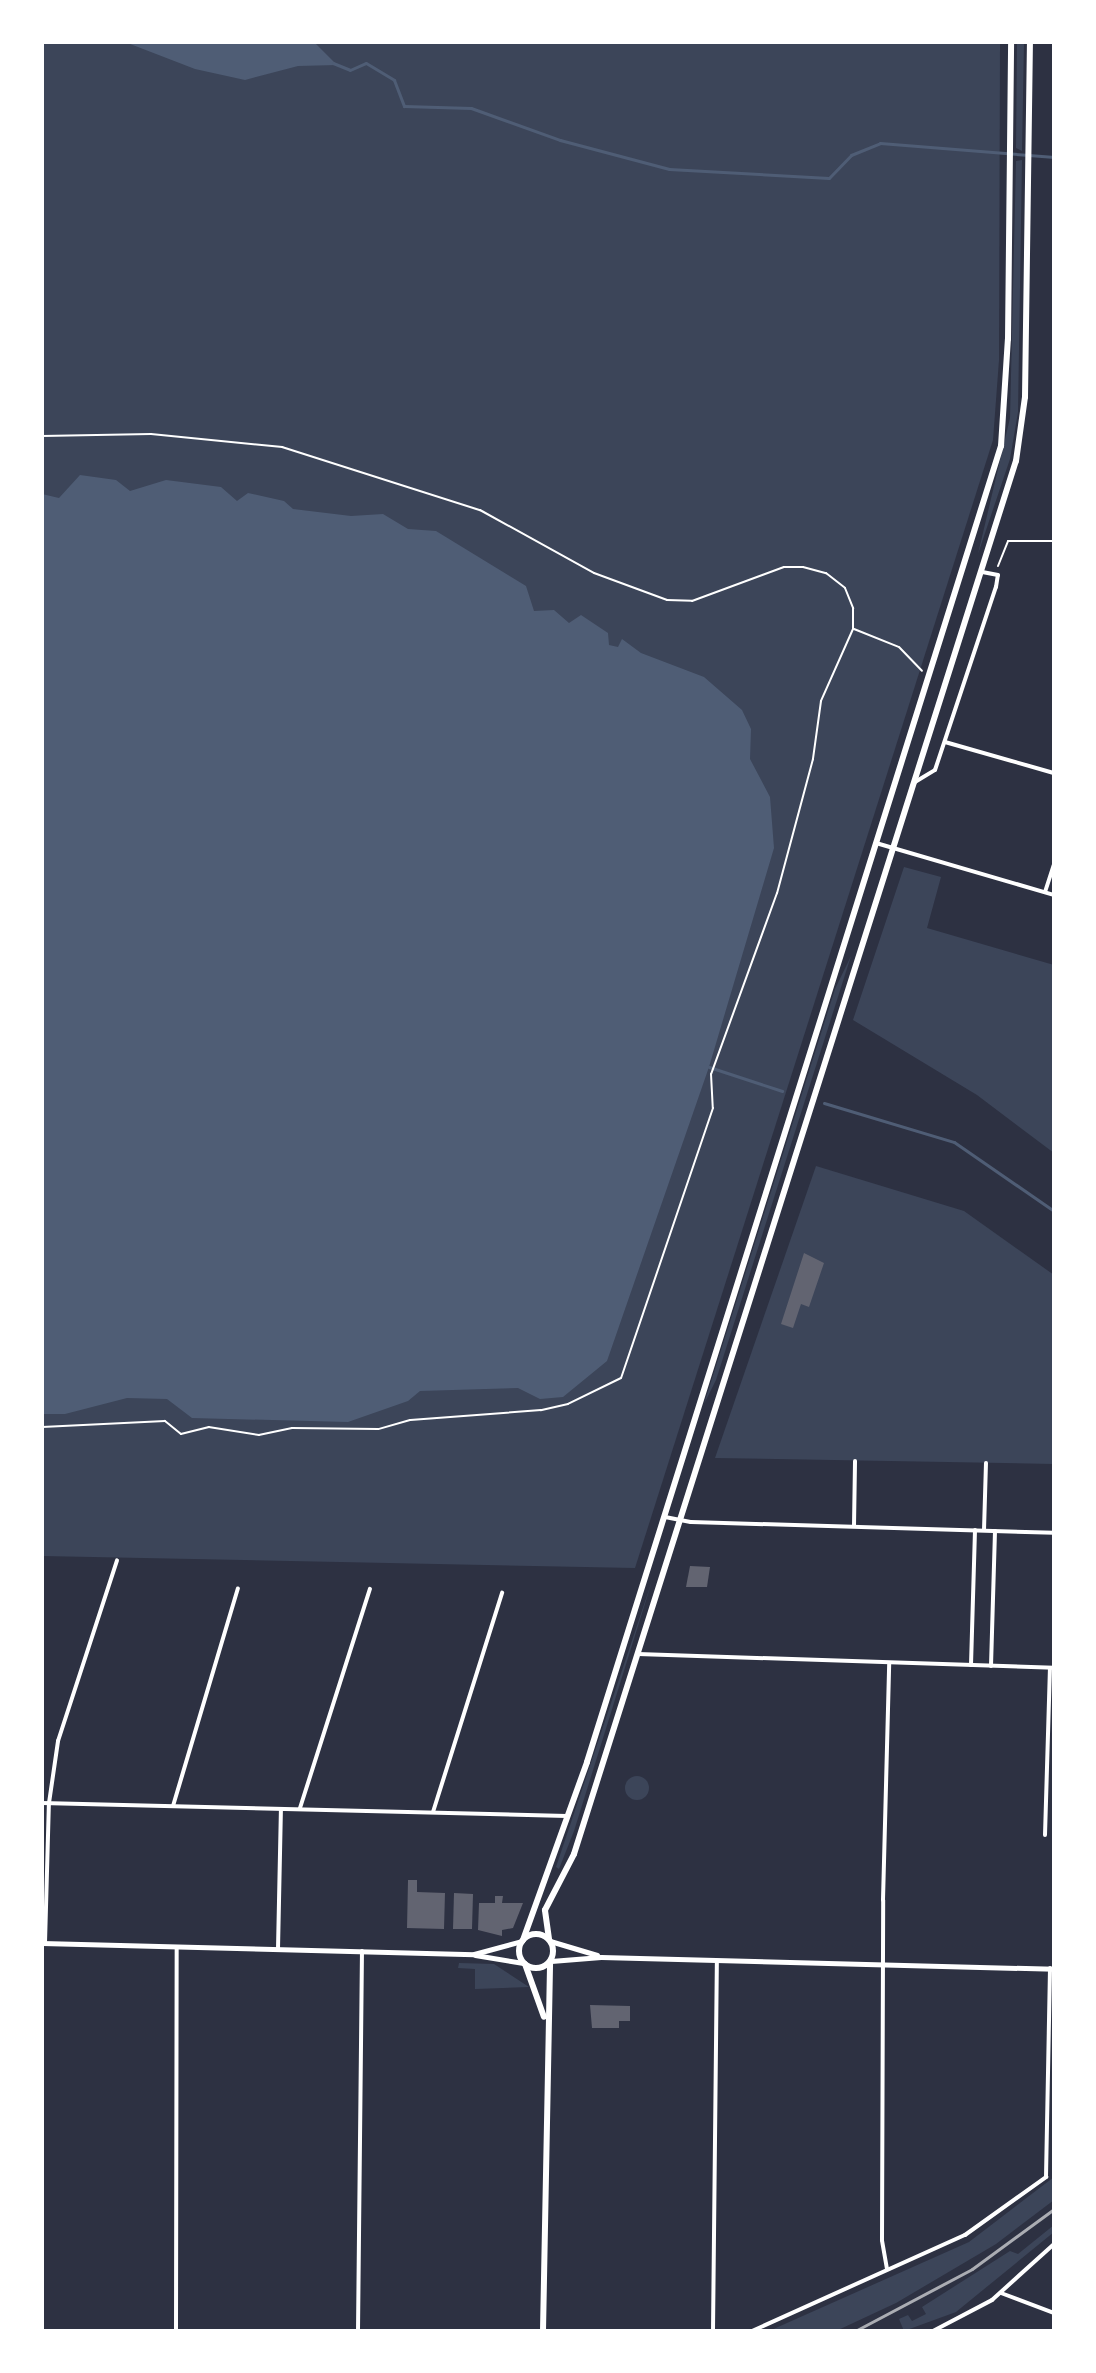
<!DOCTYPE html>
<html>
<head>
<meta charset="utf-8">
<style>
	body { margin:0 }
	#map { position:relative; width:1096px; height:2373px; overflow:hidden; background:#2d3142; font-family:Cabin,sans-serif }
	div>[style] { position:absolute }
	.green>* { inset:0; background:#3c4559 }
	.round { border-radius:50% }
	.water>* { inset:0; background:#4f5d75 }
	.stream>* { height:3px; margin:-1.5px; padding:0 1.5px; transform-origin:1.5px; border-radius:1.5px; background:#4f5d75 }
	.building>* { inset:0; background:#626471 }
	.path>* { height:2px; margin:-1px; padding:0 1px; transform-origin:1px; border-radius:1px; background:#fff }
	.minor>* { height:4px; margin:-2px; padding:0 2px; transform-origin:2px; border-radius:2px; background:#fff }
	.tertiary>* { height:5px; margin:-2.5px; padding:0 2.5px; transform-origin:2.5px; border-radius:2.5px; background:#fff }
	.secondary>* { height:6px; margin:-3px; padding:0 3px; transform-origin:3px; border-radius:3px; background:#fff }
	.secondary>.ring { margin:-3px; padding:0; box-sizing:content-box; background:none; border:6px solid #fff; border-radius:50% }
	.rail>* { height:3px; margin:-1.5px; padding:0 1.5px; transform-origin:1.5px; border-radius:1.5px; background:#abadb3 }
	span { translate:-50% -50%; white-space:nowrap; text-align:center; line-height:1.15; -webkit-text-stroke:8px #fff; paint-order:stroke }
	.frame { position:absolute; inset:0; border:44px solid #fff; pointer-events:none }
</style>
</head>
<body>
<div id="map">
	<div class="green">
		<div style="clip-path:polygon(42px 42px,1000px 42px,999px 360px,993px 440px,635px 1568px,42px 1556px)"></div>
		<div style="clip-path:polygon(1017px 42px,1024px 42px,1022px 151px,1016px 148px)"></div>
		<div style="clip-path:polygon(1022px 160px,1018px 412px,1010px 459px,978px 554px,1010px 418px,1016px 161px)"></div>
		<div style="clip-path:polygon(904px 867px,941px 877px,927px 928px,1054px 965px,1054px 1153px,977px 1095px,853px 1020px)"></div>
		<div style="clip-path:polygon(851px 956px,716px 1380px,704px 1404px,835px 989px)"></div>
		<div style="clip-path:polygon(816px 1166px,964px 1211px,1054px 1275px,1054px 1464px,715px 1458px)"></div>
		<div style="clip-path:polygon(653px 1578px,574px 1831px,559px 1869px,556px 1867px)"></div>
		<div class="round" style="left:625px;top:1776px;width:24px;height:24px"></div>
		<div style="clip-path:polygon(459px 1963px,494px 1964px,529px 1987px,475px 1989px,475px 1969px,458px 1968px)"></div>
		<div style="clip-path:polygon(1054px 2177px,1054px 2200px,996px 2244px,896px 2303px,836px 2331px,769px 2331px,969px 2242px)"></div>
		<div style="clip-path:polygon(1054px 2225px,1054px 2232px,956px 2312px,904px 2331px,899px 2319px,908px 2315px,912px 2321px,926px 2314px,922px 2307px,1010px 2251px,1018px 2254px)"></div>
	</div>
	<div class="water">
		<div style="clip-path:polygon(125px 42px,314px 42px,337px 65px,298px 66px,245px 80px,195px 69px)"></div>
		<div style="clip-path:polygon(80px 475px,116px 480px,130px 491px,166px 480px,221px 487px,237px 501px,248px 493px,284px 501px,293px 509px,351px 516px,383px 514px,408px 529px,436px 531px,526px 586px,534px 611px,554px 610px,569px 623px,581px 615px,608px 633px,609px 645px,618px 647px,622px 639px,641px 653px,704px 677px,742px 710px,751px 729px,750px 759px,770px 797px,774px 848px,709px 1067px,607px 1361px,563px 1397px,540px 1399px,518px 1388px,420px 1391px,408px 1401px,348px 1422px,192px 1418px,167px 1399px,127px 1398px,65px 1414px,42px 1414px,42px 494px,59px 498px)"></div>
	</div>
	<div class="stream">
		<div style="left:333px;top:63px;width:18px;rotate:22deg"></div>
		<div style="left:350px;top:70px;width:17px;rotate:-24deg"></div>
		<div style="left:366px;top:63px;width:33px;rotate:31deg"></div>
		<div style="left:394px;top:80px;width:28px;rotate:69deg"></div>
		<div style="left:404px;top:106px;width:67px;rotate:1.7deg"></div>
		<div style="left:471px;top:108px;width:95px;rotate:19.8deg"></div>
		<div style="left:560px;top:140px;width:113px;rotate:14.9deg"></div>
		<div style="left:669px;top:169px;width:160px;rotate:3.2deg"></div>
		<div style="left:829px;top:178px;width:32px;rotate:-46deg"></div>
		<div style="left:851px;top:155px;width:31px;rotate:-22deg"></div>
		<div style="left:880px;top:143px;width:175px;rotate:4.6deg"></div>
		<div style="left:709px;top:1067px;width:77px;rotate:18.2deg"></div>
		<div style="left:824px;top:1103px;width:136px;rotate:16.7deg"></div>
		<div style="left:954px;top:1142px;width:121px;rotate:34.6deg"></div>
	</div>
	<div class="building">
		<div style="clip-path:polygon(804px 1253px,824px 1263px,809px 1307px,801px 1304px,793px 1328px,781px 1324px)"></div>
		<div style="clip-path:polygon(690px 1566px,710px 1567px,707px 1587px,686px 1587px)"></div>
		<div style="clip-path:polygon(408px 1880px,417px 1880px,417px 1892px,445px 1893px,444px 1929px,407px 1928px)"></div>
		<div style="clip-path:polygon(454px 1893px,473px 1894px,472px 1929px,453px 1929px)"></div>
		<div style="clip-path:polygon(495px 1896px,503px 1896px,502px 1903px,523px 1903px,513px 1928px,502px 1930px,502px 1936px,478px 1930px,479px 1903px,495px 1903px)"></div>
		<div style="clip-path:polygon(590px 2005px,630px 2006px,630px 2021px,619px 2021px,619px 2028px,592px 2028px)"></div>
	</div>
	<div class="path">
		<div style="left:42px;top:436px;width:109px;rotate:-1.1deg"></div>
		<div style="left:151px;top:434px;width:132px;rotate:5.7deg"></div>
		<div style="left:282px;top:447px;width:208px;rotate:17.7deg"></div>
		<div style="left:480px;top:510px;width:130px;rotate:28.9deg"></div>
		<div style="left:594px;top:573px;width:78px;rotate:20.3deg"></div>
		<div style="left:667px;top:600px;width:25px;rotate:2deg"></div>
		<div style="left:692px;top:601px;width:98px;rotate:-20.3deg"></div>
		<div style="left:784px;top:567px;width:19px"></div>
		<div style="left:803px;top:567px;width:24px;rotate:15deg"></div>
		<div style="left:826px;top:573px;width:24px;rotate:38deg"></div>
		<div style="left:845px;top:588px;width:22px;rotate:68deg"></div>
		<div style="left:853px;top:608px;width:21px;rotate:90deg"></div>
		<div style="left:853px;top:629px;width:79px;rotate:114deg"></div>
		<div style="left:821px;top:701px;width:59px;rotate:97.9deg"></div>
		<div style="left:813px;top:759px;width:139px;rotate:105deg"></div>
		<div style="left:777px;top:893px;width:193px;rotate:110deg"></div>
		<div style="left:711px;top:1074px;width:34px;rotate:87deg"></div>
		<div style="left:713px;top:1108px;width:285px;rotate:108.8deg"></div>
		<div style="left:621px;top:1378px;width:59px;rotate:153.9deg"></div>
		<div style="left:568px;top:1404px;width:28px;rotate:167deg"></div>
		<div style="left:541px;top:1410px;width:131px;rotate:175.6deg"></div>
		<div style="left:410px;top:1420px;width:33px;rotate:164deg"></div>
		<div style="left:378px;top:1429px;width:86px;rotate:-179.3deg"></div>
		<div style="left:292px;top:1428px;width:34px;rotate:168deg"></div>
		<div style="left:259px;top:1435px;width:51px;rotate:-170.9deg"></div>
		<div style="left:209px;top:1427px;width:29px;rotate:166deg"></div>
		<div style="left:181px;top:1434px;width:21px;rotate:-141deg"></div>
		<div style="left:165px;top:1421px;width:123px;rotate:177.2deg"></div>
		<div style="left:998px;top:566px;width:27px;rotate:-68deg"></div>
		<div style="left:1008px;top:541px;width:46px"></div>
		<div style="left:854px;top:629px;width:48px;rotate:21.8deg"></div>
		<div style="left:899px;top:647px;width:33px;rotate:46deg"></div>
	</div>
	<div class="minor">
		<div style="left:945px;top:742px;width:113px;rotate:15.9deg"></div>
		<div style="left:915px;top:782px;width:23px;rotate:-31deg"></div>
		<div style="left:935px;top:770px;width:193px;rotate:-71.6deg"></div>
		<div style="left:996px;top:587px;width:12px;rotate:-81deg"></div>
		<div style="left:998px;top:575px;width:16px;rotate:-169deg"></div>
		<div style="left:876px;top:843px;width:185px;rotate:16.3deg"></div>
		<div style="left:1045px;top:892px;width:28px;rotate:-72deg"></div>
		<div style="left:665px;top:1517px;width:26px;rotate:11deg"></div>
		<div style="left:691px;top:1522px;width:363px;rotate:1.7deg"></div>
		<div style="left:854px;top:1526px;width:65px;rotate:-89.1deg"></div>
		<div style="left:984px;top:1530px;width:67px;rotate:-88.3deg"></div>
		<div style="left:638px;top:1654px;width:416px;rotate:1.9deg"></div>
		<div style="left:971px;top:1665px;width:135px;rotate:-88.3deg"></div>
		<div style="left:991px;top:1666px;width:135px;rotate:-88.3deg"></div>
		<div style="left:42px;top:1803px;width:525px;rotate:1.42deg"></div>
		<div style="left:173px;top:1806px;width:227px;rotate:-73.4deg"></div>
		<div style="left:300px;top:1808px;width:230px;rotate:-72.3deg"></div>
		<div style="left:433px;top:1812px;width:230px;rotate:-72.5deg"></div>
		<div style="left:1045px;top:1835px;width:167px;rotate:-88.3deg"></div>
		<div style="left:45px;top:1943px;width:140px;rotate:-88.4deg"></div>
		<div style="left:49px;top:1803px;width:63px;rotate:-81.7deg"></div>
		<div style="left:58px;top:1741px;width:190px;rotate:-71.9deg"></div>
		<div style="left:278px;top:1949px;width:140px;rotate:-88.8deg"></div>
		<div style="left:887px;top:2269px;width:29px;rotate:-100deg"></div>
		<div style="left:882px;top:2240px;width:340px;rotate:-89.8deg"></div>
		<div style="left:883px;top:1900px;width:236px;rotate:-88.5deg"></div>
		<div style="left:1001px;top:2293px;width:57px;rotate:20.7deg"></div>
		<div style="left:176px;top:2331px;width:384px;rotate:-89.9deg"></div>
		<div style="left:358px;top:2331px;width:380px;rotate:-89.4deg"></div>
		<div style="left:713px;top:2331px;width:368px;rotate:-89.4deg"></div>
		<div style="left:752px;top:2331px;width:234px;rotate:-24.3deg"></div>
		<div style="left:965px;top:2235px;width:100px;rotate:-35.6deg"></div>
		<div style="left:1046px;top:2177px;width:209px;rotate:-88.9deg"></div>
		<div style="left:933px;top:2331px;width:67px;rotate:-27.7deg"></div>
		<div style="left:992px;top:2300px;width:84px;rotate:-42.1deg"></div>
	</div>
	<div class="tertiary">
		<div style="left:550px;top:1941px;width:49px;rotate:16.6deg"></div>
		<div style="left:42px;top:1943px;width:432px;rotate:1.5deg"></div>
		<div style="left:474px;top:1954px;width:50px;rotate:-15.2deg"></div>
		<div style="left:475px;top:1955px;width:49px;rotate:9.5deg"></div>
		<div style="left:551px;top:1961px;width:50px;rotate:-4.6deg"></div>
		<div style="left:601px;top:1957px;width:453px;rotate:1.5deg"></div>
	</div>
	<div class="secondary">
		<div class="ring" style="left:519px;top:1934px;width:28px;height:28px"></div>
		<div style="left:549px;top:1939px;width:29px;rotate:-98deg"></div>
		<div style="left:545px;top:1910px;width:63px;rotate:-62.6deg"></div>
		<div style="left:574px;top:1854px;width:1461px;rotate:-72.4deg"></div>
		<div style="left:1016px;top:461px;width:65px;rotate:-82deg"></div>
		<div style="left:1025px;top:397px;width:355px;rotate:-89.2deg"></div>
		<div style="left:523px;top:1940px;width:189px;rotate:-70.2deg"></div>
		<div style="left:587px;top:1762px;width:1380px;rotate:-72.54deg"></div>
		<div style="left:1001px;top:446px;width:107px;rotate:-86.3deg"></div>
		<div style="left:1008px;top:339px;width:297px;rotate:-89.4deg"></div>
		<div style="left:525px;top:1964px;width:56px;rotate:70.3deg"></div>
		<div style="left:543px;top:2331px;width:369px;rotate:-88.9deg"></div>
	</div>
	<div class="rail">
		<div style="left:855px;top:2331px;width:132px;rotate:-27.9deg"></div>
		<div style="left:972px;top:2269px;width:102px;rotate:-36.2deg"></div>
	</div>
	<div class="frame"></div>
</div>
</body>
</html>
